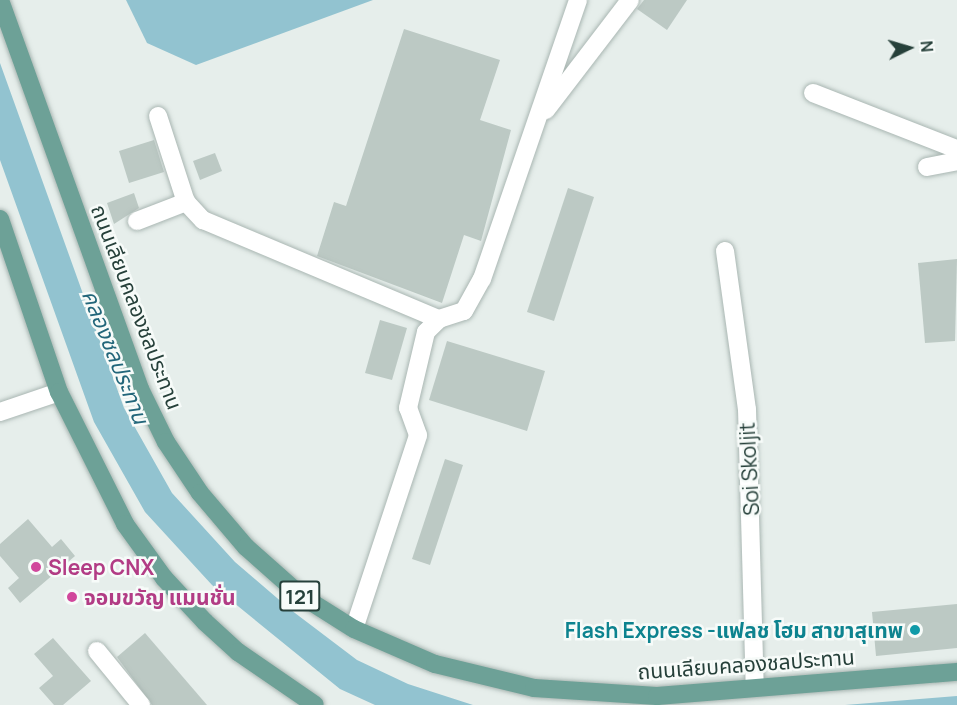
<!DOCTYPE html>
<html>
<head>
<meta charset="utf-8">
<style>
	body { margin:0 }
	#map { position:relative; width:957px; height:705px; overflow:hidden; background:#e6eeeb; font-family:Manrope,"Noto Sans Thai",sans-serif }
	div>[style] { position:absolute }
	.water>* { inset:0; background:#92c3d0 }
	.building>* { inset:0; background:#bcc9c4 }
	.roads { filter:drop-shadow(0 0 2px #a9b6b2) drop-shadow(0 0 2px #a9b6b2) }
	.minor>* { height:18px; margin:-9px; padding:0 9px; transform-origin:9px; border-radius:9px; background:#fff }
	.major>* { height:18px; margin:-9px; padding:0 9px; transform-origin:9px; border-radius:9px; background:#6da197 }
	.dots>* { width:16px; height:16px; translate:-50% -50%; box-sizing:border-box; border:3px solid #f7fbf9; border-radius:50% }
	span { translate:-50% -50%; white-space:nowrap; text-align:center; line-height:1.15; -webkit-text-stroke:5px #f7fbf9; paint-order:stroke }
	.shield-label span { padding:2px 4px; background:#f7fbf9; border:2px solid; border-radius:4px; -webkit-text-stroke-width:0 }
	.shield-label { font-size:20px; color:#26403a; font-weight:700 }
	.street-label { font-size:21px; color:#26403a }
	.hotel-label { font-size:21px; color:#b23c85; font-weight:700 }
	.left { translate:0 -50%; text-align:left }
	.culture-label { font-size:21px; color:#0d838f; font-weight:700 }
	.right { translate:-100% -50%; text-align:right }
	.water-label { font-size:22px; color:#22667a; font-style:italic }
	.north { position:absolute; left:879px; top:18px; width:60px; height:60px; -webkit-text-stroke:4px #f7fbf9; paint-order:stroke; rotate:85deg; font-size:16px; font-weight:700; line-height:24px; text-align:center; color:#26403a }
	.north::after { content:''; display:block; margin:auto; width:21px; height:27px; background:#26403a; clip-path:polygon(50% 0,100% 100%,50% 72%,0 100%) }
</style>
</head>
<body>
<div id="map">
	<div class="water">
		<div style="clip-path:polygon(126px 0,373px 0,196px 65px,147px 43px)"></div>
		<div style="clip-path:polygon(0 63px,124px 408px,172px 493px,235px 562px,291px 610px,357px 660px,408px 684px,473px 705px,375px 705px,340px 689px,212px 585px,145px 512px,94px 422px,0 160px)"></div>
		<div style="clip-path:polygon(957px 696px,957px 705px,845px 705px)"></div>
	</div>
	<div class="building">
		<div style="clip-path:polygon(644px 0,687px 0,667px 30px,637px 9px)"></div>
		<div style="clip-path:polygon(404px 29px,500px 60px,480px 120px,511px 130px,481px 241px,464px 235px,442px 303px,317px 256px,334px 202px,346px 206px)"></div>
		<div style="clip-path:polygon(154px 140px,164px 172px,129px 183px,119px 151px)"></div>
		<div style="clip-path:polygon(215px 153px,222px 171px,200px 180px,193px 161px)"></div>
		<div style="clip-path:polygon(568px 188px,594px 197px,554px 321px,527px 312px)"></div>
		<div style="clip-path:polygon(134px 193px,139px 208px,114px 224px,107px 203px)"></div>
		<div style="clip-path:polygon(957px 259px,955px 341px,925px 343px,918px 263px)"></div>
		<div style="clip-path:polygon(380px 320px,407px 328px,392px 380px,365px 373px)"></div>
		<div style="clip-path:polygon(447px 341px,545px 371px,527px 431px,429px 400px)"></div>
		<div style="clip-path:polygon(445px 459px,463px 465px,430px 565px,412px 559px)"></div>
		<div style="clip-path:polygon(28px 519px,52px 547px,61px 539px,75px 556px,20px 603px,8px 588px,19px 578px,0 556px,0 544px)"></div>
		<div style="clip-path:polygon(957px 604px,957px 648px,876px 656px,872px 612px)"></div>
		<div style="clip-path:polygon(145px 633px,207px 705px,152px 705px,117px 657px)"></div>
		<div style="clip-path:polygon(53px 638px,91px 681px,63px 705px,54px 705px,39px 688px,53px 676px,34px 654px)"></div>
	</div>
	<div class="roads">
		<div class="minor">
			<div style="left:813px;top:93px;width:155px;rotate:21.3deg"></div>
			<div style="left:546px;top:110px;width:138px;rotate:-52.6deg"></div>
			<div style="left:158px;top:116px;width:90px;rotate:72deg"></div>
			<div style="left:186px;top:202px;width:25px;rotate:47deg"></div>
			<div style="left:203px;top:220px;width:256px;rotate:22.8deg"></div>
			<div style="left:927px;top:167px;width:31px;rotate:-11deg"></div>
			<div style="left:137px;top:221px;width:53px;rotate:-21.2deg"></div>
			<div style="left:725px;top:251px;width:160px;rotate:82.1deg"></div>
			<div style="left:747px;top:409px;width:279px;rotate:88.4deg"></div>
			<div style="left:0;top:412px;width:62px;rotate:-18.7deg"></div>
			<div style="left:354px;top:629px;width:204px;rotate:-71.7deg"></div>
			<div style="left:418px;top:435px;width:29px;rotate:-110deg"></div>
			<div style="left:408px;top:408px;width:78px;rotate:-76.7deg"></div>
			<div style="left:426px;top:332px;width:18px;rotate:-45deg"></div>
			<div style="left:439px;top:319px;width:26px;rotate:-18deg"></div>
			<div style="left:464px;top:311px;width:37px;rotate:-61deg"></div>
			<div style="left:482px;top:279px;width:295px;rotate:-71deg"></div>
			<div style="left:97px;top:651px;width:70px;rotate:50.8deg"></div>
		</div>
		<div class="major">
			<div style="left:0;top:0;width:413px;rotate:70.2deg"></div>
			<div style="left:140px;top:389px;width:59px;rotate:63.9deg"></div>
			<div style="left:166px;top:442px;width:61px;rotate:56.3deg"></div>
			<div style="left:200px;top:493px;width:71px;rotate:49.6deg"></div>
			<div style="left:246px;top:547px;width:72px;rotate:41.6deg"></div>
			<div style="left:300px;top:595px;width:64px;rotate:32.2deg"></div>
			<div style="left:354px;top:629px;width:88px;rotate:23.4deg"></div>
			<div style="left:435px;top:664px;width:102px;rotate:13.6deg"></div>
			<div style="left:534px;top:688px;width:123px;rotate:3.7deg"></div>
			<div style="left:657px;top:696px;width:301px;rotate:-4.6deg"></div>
			<div style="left:0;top:219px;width:183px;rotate:71.2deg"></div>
			<div style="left:59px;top:392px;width:148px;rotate:63.4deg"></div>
			<div style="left:125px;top:524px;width:67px;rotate:54.2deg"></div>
			<div style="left:164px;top:578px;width:60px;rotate:47deg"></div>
			<div style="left:205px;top:622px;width:45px;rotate:42.3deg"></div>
			<div style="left:238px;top:652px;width:93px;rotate:34.5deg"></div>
		</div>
	</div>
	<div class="dots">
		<div style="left:36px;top:567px;background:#d1479c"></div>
		<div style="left:72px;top:597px;background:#d1479c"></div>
		<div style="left:915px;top:630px;background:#0f9aa8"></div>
	</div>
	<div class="shield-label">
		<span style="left:300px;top:596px">121</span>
	</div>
	<div class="street-label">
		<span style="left:137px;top:307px;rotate:69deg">ถนนเลียบคลองชลประทาน</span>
		<span style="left:749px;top:469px;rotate:-93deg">Soi Skoljit</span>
		<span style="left:746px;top:664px;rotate:-4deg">ถนนเลียบคลองชลประทาน</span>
	</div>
	<div class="hotel-label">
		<span class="left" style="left:48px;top:567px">Sleep CNX</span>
		<span class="left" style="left:84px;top:597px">จอมขวัญ แมนชั่น</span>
	</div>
	<div class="culture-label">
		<span class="right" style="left:903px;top:630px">Flash Express -แฟลช โฮม สาขาสุเทพ</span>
	</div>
	<div class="water-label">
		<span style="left:115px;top:357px;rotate:68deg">คลองชลประทาน</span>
	</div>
	<div class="north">N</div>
</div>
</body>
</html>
